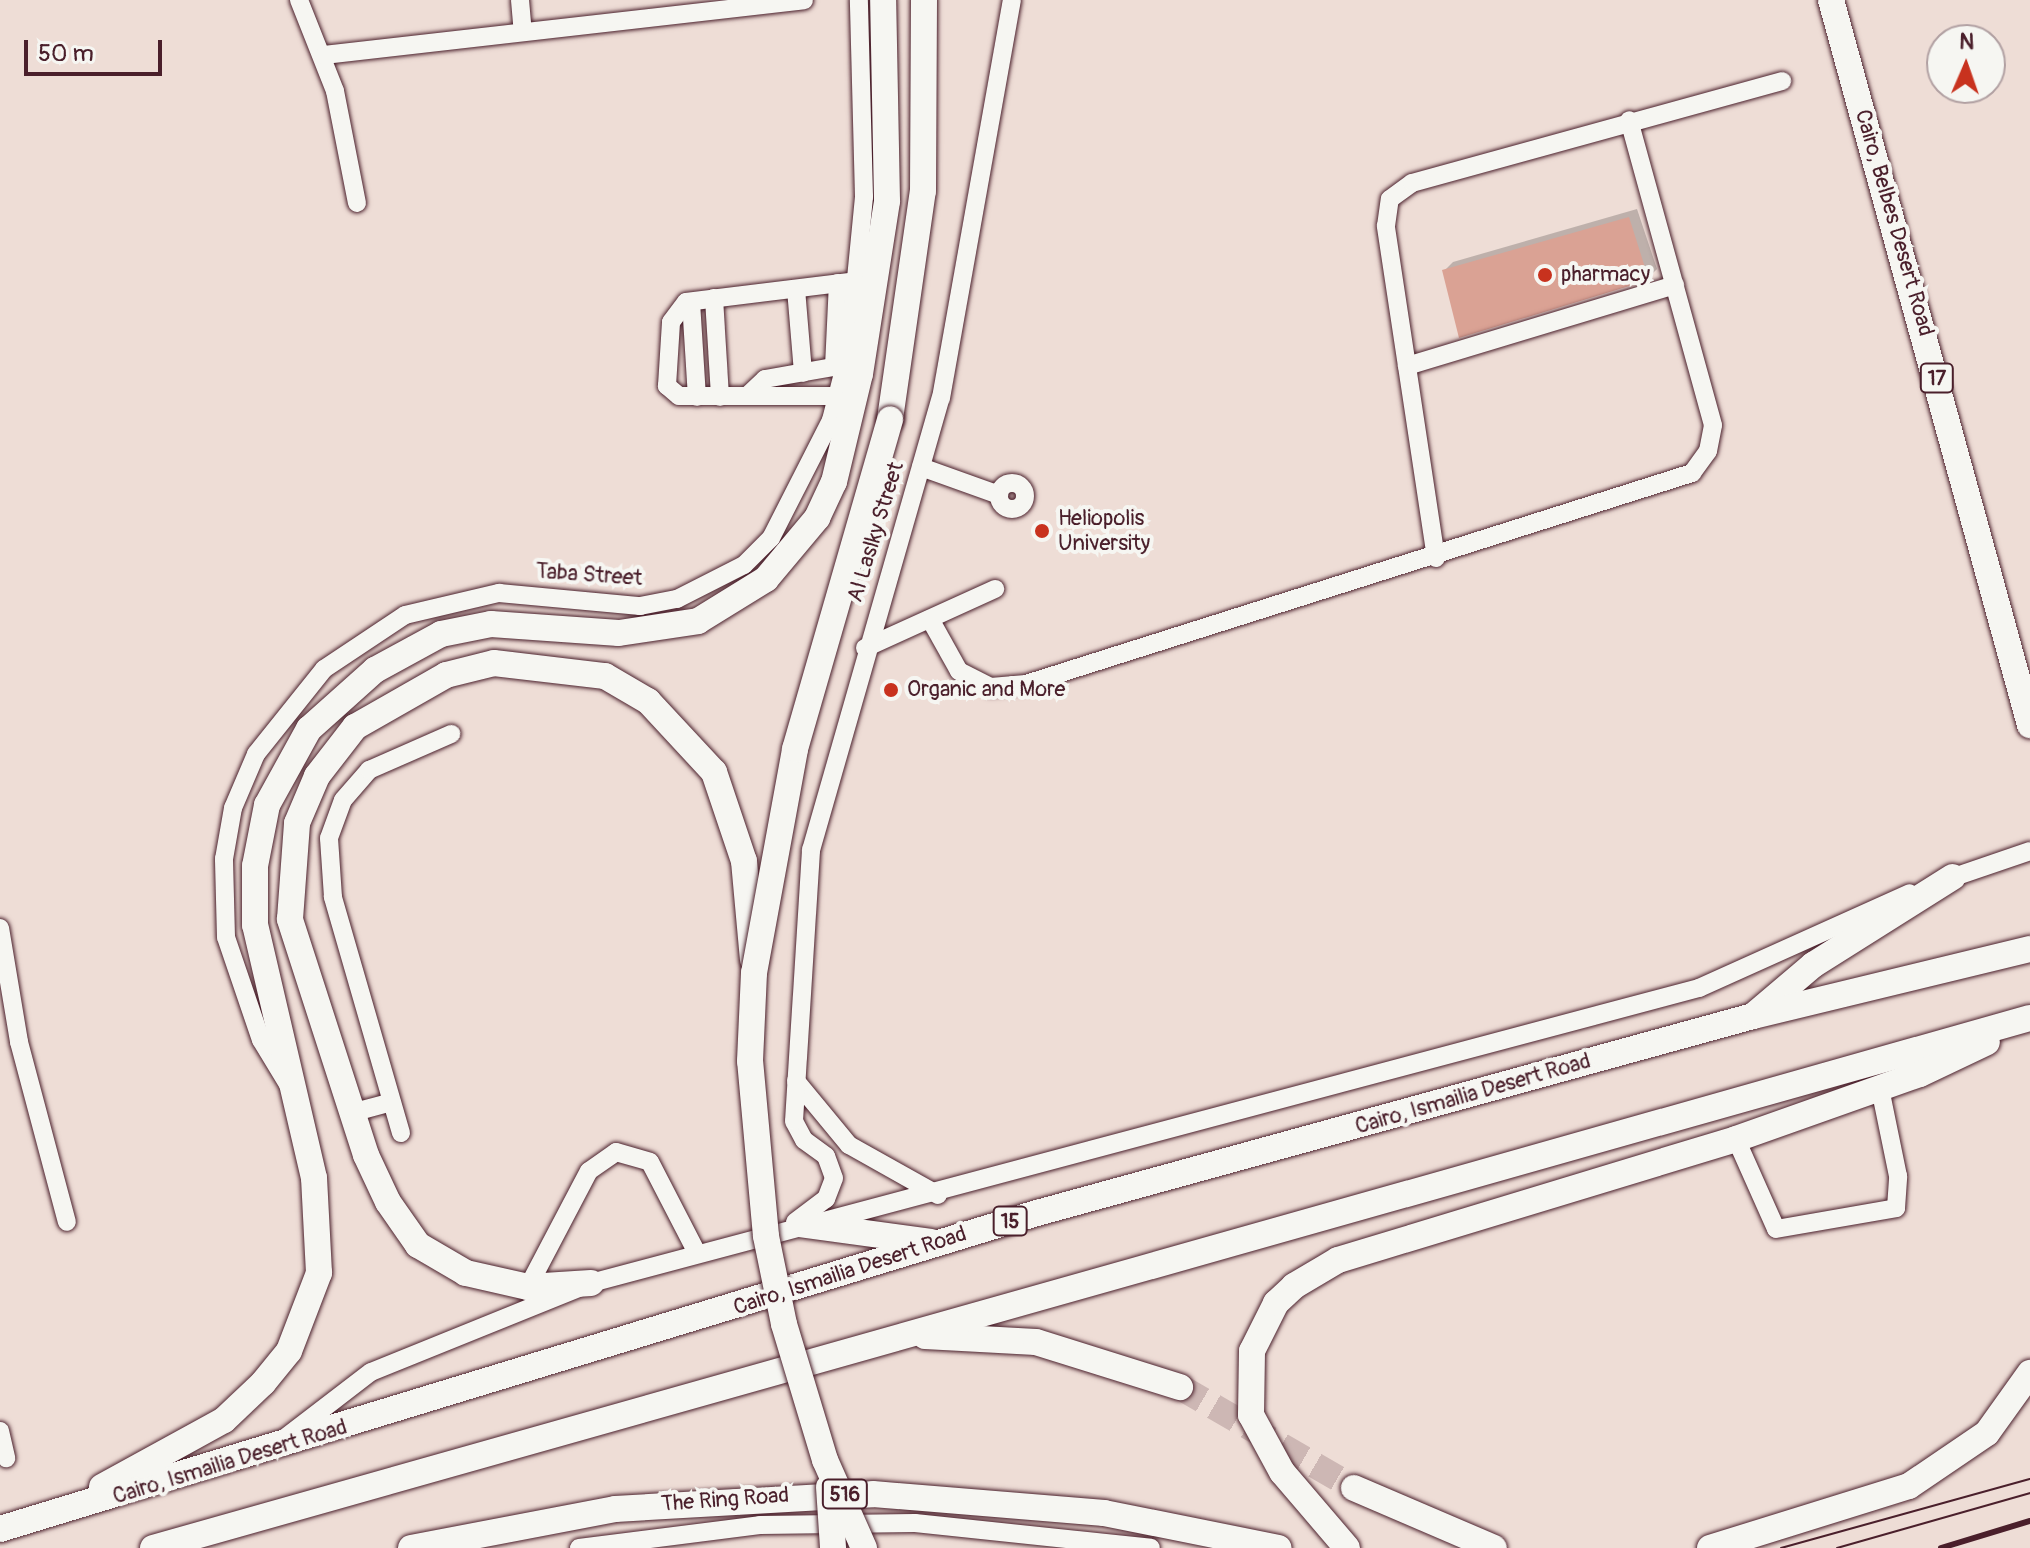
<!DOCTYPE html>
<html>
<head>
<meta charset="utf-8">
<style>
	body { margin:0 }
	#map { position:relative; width:2030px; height:1548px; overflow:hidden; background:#eeddd6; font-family:Pangolin,sans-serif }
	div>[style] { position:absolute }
	.shadow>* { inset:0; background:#0003 }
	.building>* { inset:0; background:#daa294 }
	.highway-tunnel>* { height:26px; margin-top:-13px; transform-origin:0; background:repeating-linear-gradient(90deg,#cdb7b4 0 26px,transparent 0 39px) }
	.roads { filter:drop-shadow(0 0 2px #4a1f2b) drop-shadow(0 0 2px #4a1f2b) }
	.minor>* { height:18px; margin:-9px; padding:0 9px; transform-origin:9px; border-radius:9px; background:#f6f6f2 }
	.minor>.ring { margin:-9px; padding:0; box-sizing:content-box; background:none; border:18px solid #f6f6f2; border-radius:50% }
	.highway>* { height:26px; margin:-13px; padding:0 13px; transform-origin:13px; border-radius:13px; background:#f6f6f2 }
	.tram>* { height:2px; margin:-1px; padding:0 1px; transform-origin:1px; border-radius:1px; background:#4a1f2b }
	.rail>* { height:6px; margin:-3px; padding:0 3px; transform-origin:3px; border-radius:3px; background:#4a1f2b }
	.bridges { filter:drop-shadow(0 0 2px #4a1f2b) drop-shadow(0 0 2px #4a1f2b) }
	.highway-bridge>* { height:26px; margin:-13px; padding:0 13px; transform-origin:13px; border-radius:13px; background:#f6f6f2 }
	.dots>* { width:22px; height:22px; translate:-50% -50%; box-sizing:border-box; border:4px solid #f6f6f2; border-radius:50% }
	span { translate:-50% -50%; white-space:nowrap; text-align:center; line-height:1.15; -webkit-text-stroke:8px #f6f6f2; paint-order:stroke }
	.shield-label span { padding:2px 6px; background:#f6f6f2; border:2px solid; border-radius:6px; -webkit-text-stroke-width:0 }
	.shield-label { font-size:20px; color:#4a1f2b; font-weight:700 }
	.street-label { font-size:22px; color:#4a1f2b }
	.poi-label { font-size:22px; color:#4a1f2b }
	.left { translate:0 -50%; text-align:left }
	.north { position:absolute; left:1926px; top:24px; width:80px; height:80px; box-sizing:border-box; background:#f6f6f2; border:2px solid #b1a0a2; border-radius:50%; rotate:2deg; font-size:22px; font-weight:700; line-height:32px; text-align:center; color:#4a1f2b }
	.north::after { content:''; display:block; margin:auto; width:28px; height:36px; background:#c8321e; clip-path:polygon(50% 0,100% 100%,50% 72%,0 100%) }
	.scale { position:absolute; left:24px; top:40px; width:138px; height:36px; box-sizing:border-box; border:4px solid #4a1f2b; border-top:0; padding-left:10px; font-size:24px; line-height:28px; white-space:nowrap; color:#4a1f2b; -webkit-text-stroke:6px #f6f6f2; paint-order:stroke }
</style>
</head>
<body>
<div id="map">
	<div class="shadow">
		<div style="clip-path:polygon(1637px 209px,1657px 269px,1648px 278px,1444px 271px,1453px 262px)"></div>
	</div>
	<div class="building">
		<div style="clip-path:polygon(1629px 217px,1649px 280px,1459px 338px,1442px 270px)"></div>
	</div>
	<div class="highway-tunnel">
		<div style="left:1180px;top:1387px;width:201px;rotate:30.1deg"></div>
	</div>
	<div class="roads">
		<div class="minor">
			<div style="left:299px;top:0;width:98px;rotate:68.4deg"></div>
			<div style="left:335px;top:91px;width:114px;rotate:78.9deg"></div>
			<div style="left:520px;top:0;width:32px;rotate:85deg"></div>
			<div style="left:324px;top:55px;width:483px;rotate:-6.5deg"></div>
			<div style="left:796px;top:289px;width:84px;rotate:85.2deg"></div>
			<div style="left:714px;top:298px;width:99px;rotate:86.5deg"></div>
			<div style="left:691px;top:302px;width:95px;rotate:86.4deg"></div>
			<div style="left:1407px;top:366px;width:280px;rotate:-16.8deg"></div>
			<div style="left:747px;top:396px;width:25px;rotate:-43deg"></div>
			<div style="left:765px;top:379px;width:70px;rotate:-9.9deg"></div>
			<div style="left:834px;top:367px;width:84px;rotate:-87.3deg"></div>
			<div style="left:839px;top:396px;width:160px;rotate:180deg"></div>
			<div style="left:679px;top:396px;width:16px;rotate:-140deg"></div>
			<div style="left:667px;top:386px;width:64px;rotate:-86.4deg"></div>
			<div style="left:671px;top:322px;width:25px;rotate:-53deg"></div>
			<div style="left:686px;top:302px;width:173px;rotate:-7deg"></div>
			<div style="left:921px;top:467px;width:83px;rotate:19.7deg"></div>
			<div class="ring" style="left:999px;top:483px;width:8px;height:8px"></div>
			<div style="left:1436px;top:558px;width:336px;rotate:-98.6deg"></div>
			<div style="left:1386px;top:226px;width:27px;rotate:-82deg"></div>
			<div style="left:1390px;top:199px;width:27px;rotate:-36deg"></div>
			<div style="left:1412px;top:183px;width:384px;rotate:-15.4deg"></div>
			<div style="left:930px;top:619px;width:60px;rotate:60.9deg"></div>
			<div style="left:959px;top:671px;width:36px;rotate:27deg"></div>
			<div style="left:991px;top:687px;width:35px;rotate:-5deg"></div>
			<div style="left:1026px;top:684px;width:699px;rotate:-17.58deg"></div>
			<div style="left:1692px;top:473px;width:27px;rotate:-54deg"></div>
			<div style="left:1708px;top:451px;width:26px;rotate:-79deg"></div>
			<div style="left:1713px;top:425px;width:316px;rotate:-105.4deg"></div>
			<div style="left:865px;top:648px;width:143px;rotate:-24.4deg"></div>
			<div style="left:1942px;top:881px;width:93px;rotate:-18.8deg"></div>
			<div style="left:0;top:928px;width:116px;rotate:80.5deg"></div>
			<div style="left:19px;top:1042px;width:186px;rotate:75.1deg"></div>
			<div style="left:796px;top:1081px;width:83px;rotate:50.4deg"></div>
			<div style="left:849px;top:1145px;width:102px;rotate:29.3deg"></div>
			<div style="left:289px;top:1086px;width:54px;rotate:-121.3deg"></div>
			<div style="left:261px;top:1040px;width:109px;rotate:-108.8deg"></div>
			<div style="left:226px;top:937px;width:78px;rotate:-91.5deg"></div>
			<div style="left:224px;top:859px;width:52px;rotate:-80deg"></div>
			<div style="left:233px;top:808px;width:59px;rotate:-66.9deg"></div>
			<div style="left:256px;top:754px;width:109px;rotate:-51.3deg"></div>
			<div style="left:324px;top:669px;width:97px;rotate:-33.7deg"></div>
			<div style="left:405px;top:615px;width:97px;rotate:-13.2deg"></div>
			<div style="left:499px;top:593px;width:142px;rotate:5.3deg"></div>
			<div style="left:640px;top:606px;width:38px;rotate:-11deg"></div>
			<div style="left:677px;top:599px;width:75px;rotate:-26.9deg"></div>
			<div style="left:744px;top:565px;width:38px;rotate:-45deg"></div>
			<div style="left:771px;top:538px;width:132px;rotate:-63deg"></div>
			<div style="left:831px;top:420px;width:72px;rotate:-75.6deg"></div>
			<div style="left:849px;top:350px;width:154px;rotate:-84.4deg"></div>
			<div style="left:864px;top:197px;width:197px;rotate:-91.5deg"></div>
			<div style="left:351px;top:1113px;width:42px;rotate:-15deg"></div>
			<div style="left:401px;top:1133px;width:246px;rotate:-106.1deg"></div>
			<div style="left:333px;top:897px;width:59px;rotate:-93.9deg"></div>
			<div style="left:329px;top:838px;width:40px;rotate:-69.8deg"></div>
			<div style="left:343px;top:800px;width:40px;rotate:-49deg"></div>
			<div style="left:369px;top:770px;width:90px;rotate:-23.7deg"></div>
			<div style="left:1736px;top:1139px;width:98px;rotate:66deg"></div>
			<div style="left:1776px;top:1229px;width:122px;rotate:-9.9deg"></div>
			<div style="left:1896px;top:1208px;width:32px;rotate:-86deg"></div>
			<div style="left:1898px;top:1176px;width:90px;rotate:-101.6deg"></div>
			<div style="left:795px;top:1222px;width:39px;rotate:-37deg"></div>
			<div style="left:826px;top:1199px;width:22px;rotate:-69deg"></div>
			<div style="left:834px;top:1178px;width:23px;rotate:-110deg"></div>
			<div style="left:826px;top:1156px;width:27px;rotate:-144deg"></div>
			<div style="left:804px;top:1140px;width:21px;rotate:-118deg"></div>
			<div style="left:794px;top:1121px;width:272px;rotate:-86.4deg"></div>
			<div style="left:811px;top:850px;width:470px;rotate:-74deg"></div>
			<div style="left:941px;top:398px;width:404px;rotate:-79.9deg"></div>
			<div style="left:528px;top:1287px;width:131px;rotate:-62.3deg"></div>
			<div style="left:589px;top:1171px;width:33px;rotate:-35deg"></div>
			<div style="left:616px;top:1152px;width:35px;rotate:16deg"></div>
			<div style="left:650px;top:1162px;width:102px;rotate:62.7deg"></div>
			<div style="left:0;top:1431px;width:28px;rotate:77deg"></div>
			<div style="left:281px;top:1441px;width:113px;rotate:-37.5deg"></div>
			<div style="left:371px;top:1372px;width:237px;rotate:-22deg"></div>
			<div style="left:591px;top:1283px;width:1147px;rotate:-14.91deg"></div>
			<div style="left:1699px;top:988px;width:231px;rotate:-24.2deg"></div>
			<div style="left:579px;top:1548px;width:182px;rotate:-7.2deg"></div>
			<div style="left:760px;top:1525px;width:155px;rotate:-0.7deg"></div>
			<div style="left:915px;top:1523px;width:237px;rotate:6deg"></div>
		</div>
		<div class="highway">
			<div style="left:1831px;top:0;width:752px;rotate:74.65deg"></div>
			<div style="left:890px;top:419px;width:230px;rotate:-81.8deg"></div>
			<div style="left:923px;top:191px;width:191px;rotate:-89.7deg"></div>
			<div style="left:1753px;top:1016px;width:79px;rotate:-40.4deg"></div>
			<div style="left:1813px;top:965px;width:165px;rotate:-32.2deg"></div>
			<div style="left:800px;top:1224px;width:132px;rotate:7.8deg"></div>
			<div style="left:591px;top:1283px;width:63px;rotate:176.4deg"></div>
			<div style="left:528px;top:1287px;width:64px;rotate:-167.3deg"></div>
			<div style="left:466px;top:1273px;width:56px;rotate:-149.7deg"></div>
			<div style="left:418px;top:1245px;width:52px;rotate:-124.9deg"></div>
			<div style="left:388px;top:1202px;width:52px;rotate:-115.1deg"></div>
			<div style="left:366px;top:1155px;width:248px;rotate:-107.9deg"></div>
			<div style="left:290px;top:919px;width:96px;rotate:-85.8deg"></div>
			<div style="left:297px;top:823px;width:51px;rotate:-66.9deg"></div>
			<div style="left:317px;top:776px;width:62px;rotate:-52.2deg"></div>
			<div style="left:355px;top:727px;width:105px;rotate:-29.7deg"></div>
			<div style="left:446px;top:675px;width:49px;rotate:-14deg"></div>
			<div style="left:494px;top:663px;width:112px;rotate:6.7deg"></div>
			<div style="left:605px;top:676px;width:50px;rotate:30.2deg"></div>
			<div style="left:648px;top:701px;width:97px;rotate:47.1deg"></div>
			<div style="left:714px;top:772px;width:94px;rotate:71.4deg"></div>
			<div style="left:744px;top:861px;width:99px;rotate:84.8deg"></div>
			<div style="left:925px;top:1336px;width:111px;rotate:3.1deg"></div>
			<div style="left:1036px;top:1342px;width:151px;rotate:17.4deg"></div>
			<div style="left:102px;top:1487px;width:139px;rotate:-28.8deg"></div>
			<div style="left:224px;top:1420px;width:54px;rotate:-43.5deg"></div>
			<div style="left:263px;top:1383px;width:41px;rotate:-50.9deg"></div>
			<div style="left:289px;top:1351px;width:84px;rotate:-69deg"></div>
			<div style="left:319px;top:1273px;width:95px;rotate:-93deg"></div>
			<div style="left:314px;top:1178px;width:260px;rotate:-103.1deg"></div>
			<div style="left:255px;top:925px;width:59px;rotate:-90deg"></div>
			<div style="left:255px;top:866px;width:62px;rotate:-78.9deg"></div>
			<div style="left:267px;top:805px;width:87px;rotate:-61.1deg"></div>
			<div style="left:309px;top:729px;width:89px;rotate:-41.8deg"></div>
			<div style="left:375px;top:670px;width:75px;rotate:-28.6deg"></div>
			<div style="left:441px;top:634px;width:51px;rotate:-11.3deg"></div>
			<div style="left:491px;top:624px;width:128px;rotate:4deg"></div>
			<div style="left:619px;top:633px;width:80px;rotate:-8.6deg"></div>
			<div style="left:698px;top:621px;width:80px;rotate:-31.7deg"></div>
			<div style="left:766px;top:579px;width:80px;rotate:-50.1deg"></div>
			<div style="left:817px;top:518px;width:40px;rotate:-65deg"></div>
			<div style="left:834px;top:482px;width:111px;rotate:-76.5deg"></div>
			<div style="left:860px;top:374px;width:175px;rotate:-81.1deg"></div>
			<div style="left:887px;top:201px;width:201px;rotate:-91.1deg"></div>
			<div style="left:1354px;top:1488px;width:152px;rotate:23.2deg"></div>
			<div style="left:0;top:1529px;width:1084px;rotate:-16.95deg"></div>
			<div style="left:1037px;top:1213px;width:743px;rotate:-15.38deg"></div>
			<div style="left:1753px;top:1016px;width:285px;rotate:-13.6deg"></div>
			<div style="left:153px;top:1548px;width:1950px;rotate:-15.77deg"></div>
			<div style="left:411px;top:1548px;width:208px;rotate:-10.8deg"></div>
			<div style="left:615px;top:1509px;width:258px;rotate:-3.3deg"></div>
			<div style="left:873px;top:1494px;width:232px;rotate:4.7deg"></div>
			<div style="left:1104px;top:1513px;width:178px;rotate:11.3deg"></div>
			<div style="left:1347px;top:1548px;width:100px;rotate:-130.5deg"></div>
			<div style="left:1282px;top:1472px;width:65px;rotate:-118.5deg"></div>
			<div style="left:1251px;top:1415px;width:64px;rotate:-89.1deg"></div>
			<div style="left:1252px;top:1351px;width:54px;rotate:-63.4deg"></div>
			<div style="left:1276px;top:1303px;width:25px;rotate:-43deg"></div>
			<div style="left:1294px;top:1286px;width:51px;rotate:-30.6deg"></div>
			<div style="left:1338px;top:1260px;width:416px;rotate:-16.9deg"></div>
			<div style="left:1736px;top:1139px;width:195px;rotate:-19.5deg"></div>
			<div style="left:1920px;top:1074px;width:74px;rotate:-25.5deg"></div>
			<div style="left:1710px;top:1548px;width:208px;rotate:-17.3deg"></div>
			<div style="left:1909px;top:1486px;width:94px;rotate:-34.2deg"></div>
			<div style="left:1987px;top:1433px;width:74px;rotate:-54.4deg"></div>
		</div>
	</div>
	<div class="tram">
		<div style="left:1781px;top:1548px;width:258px;rotate:-15.5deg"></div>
		<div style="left:1837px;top:1548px;width:201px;rotate:-15.9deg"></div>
	</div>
	<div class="rail">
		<div style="left:1941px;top:1548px;width:93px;rotate:-16.9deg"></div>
	</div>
	<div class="bridges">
		<div class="highway-bridge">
			<div style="left:829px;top:1487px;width:61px;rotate:86.2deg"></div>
			<div style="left:864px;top:1548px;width:96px;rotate:-113.9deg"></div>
			<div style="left:825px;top:1460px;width:142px;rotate:-106.8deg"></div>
			<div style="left:784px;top:1324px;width:90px;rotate:-101.6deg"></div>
			<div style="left:766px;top:1236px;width:176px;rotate:-95.2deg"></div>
			<div style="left:750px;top:1061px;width:88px;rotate:-87.4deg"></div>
			<div style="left:754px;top:973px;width:228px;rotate:-79.6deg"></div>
			<div style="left:795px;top:749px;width:343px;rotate:-73.9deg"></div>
		</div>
	</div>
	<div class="dots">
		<div style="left:1545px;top:275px;background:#c8321e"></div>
		<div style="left:1042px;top:531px;background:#c8321e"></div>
		<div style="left:891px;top:690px;background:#c8321e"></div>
	</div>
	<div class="shield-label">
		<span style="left:1937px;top:378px">17</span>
		<span style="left:1010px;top:1221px">15</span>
		<span style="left:845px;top:1494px">516</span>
	</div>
	<div class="street-label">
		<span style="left:1894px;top:223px;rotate:74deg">Cairo, Belbes Desert Road</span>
		<span style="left:876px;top:532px;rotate:-73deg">Al Laslky Street</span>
		<span style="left:589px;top:575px;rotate:4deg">Taba Street</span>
		<span style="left:1473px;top:1094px;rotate:-16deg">Cairo, Ismailia Desert Road</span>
		<span style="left:850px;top:1271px;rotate:-18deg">Cairo, Ismailia Desert Road</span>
		<span style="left:230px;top:1462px;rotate:-17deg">Cairo, Ismailia Desert Road</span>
		<span style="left:725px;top:1500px;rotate:-4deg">The Ring Road</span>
	</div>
	<div class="poi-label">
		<span class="left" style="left:1561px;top:275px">pharmacy</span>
		<span class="left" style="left:1058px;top:531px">Heliopolis<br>University</span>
		<span class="left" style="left:907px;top:690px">Organic and More</span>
	</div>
	<div class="north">N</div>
	<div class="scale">50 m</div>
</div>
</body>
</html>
